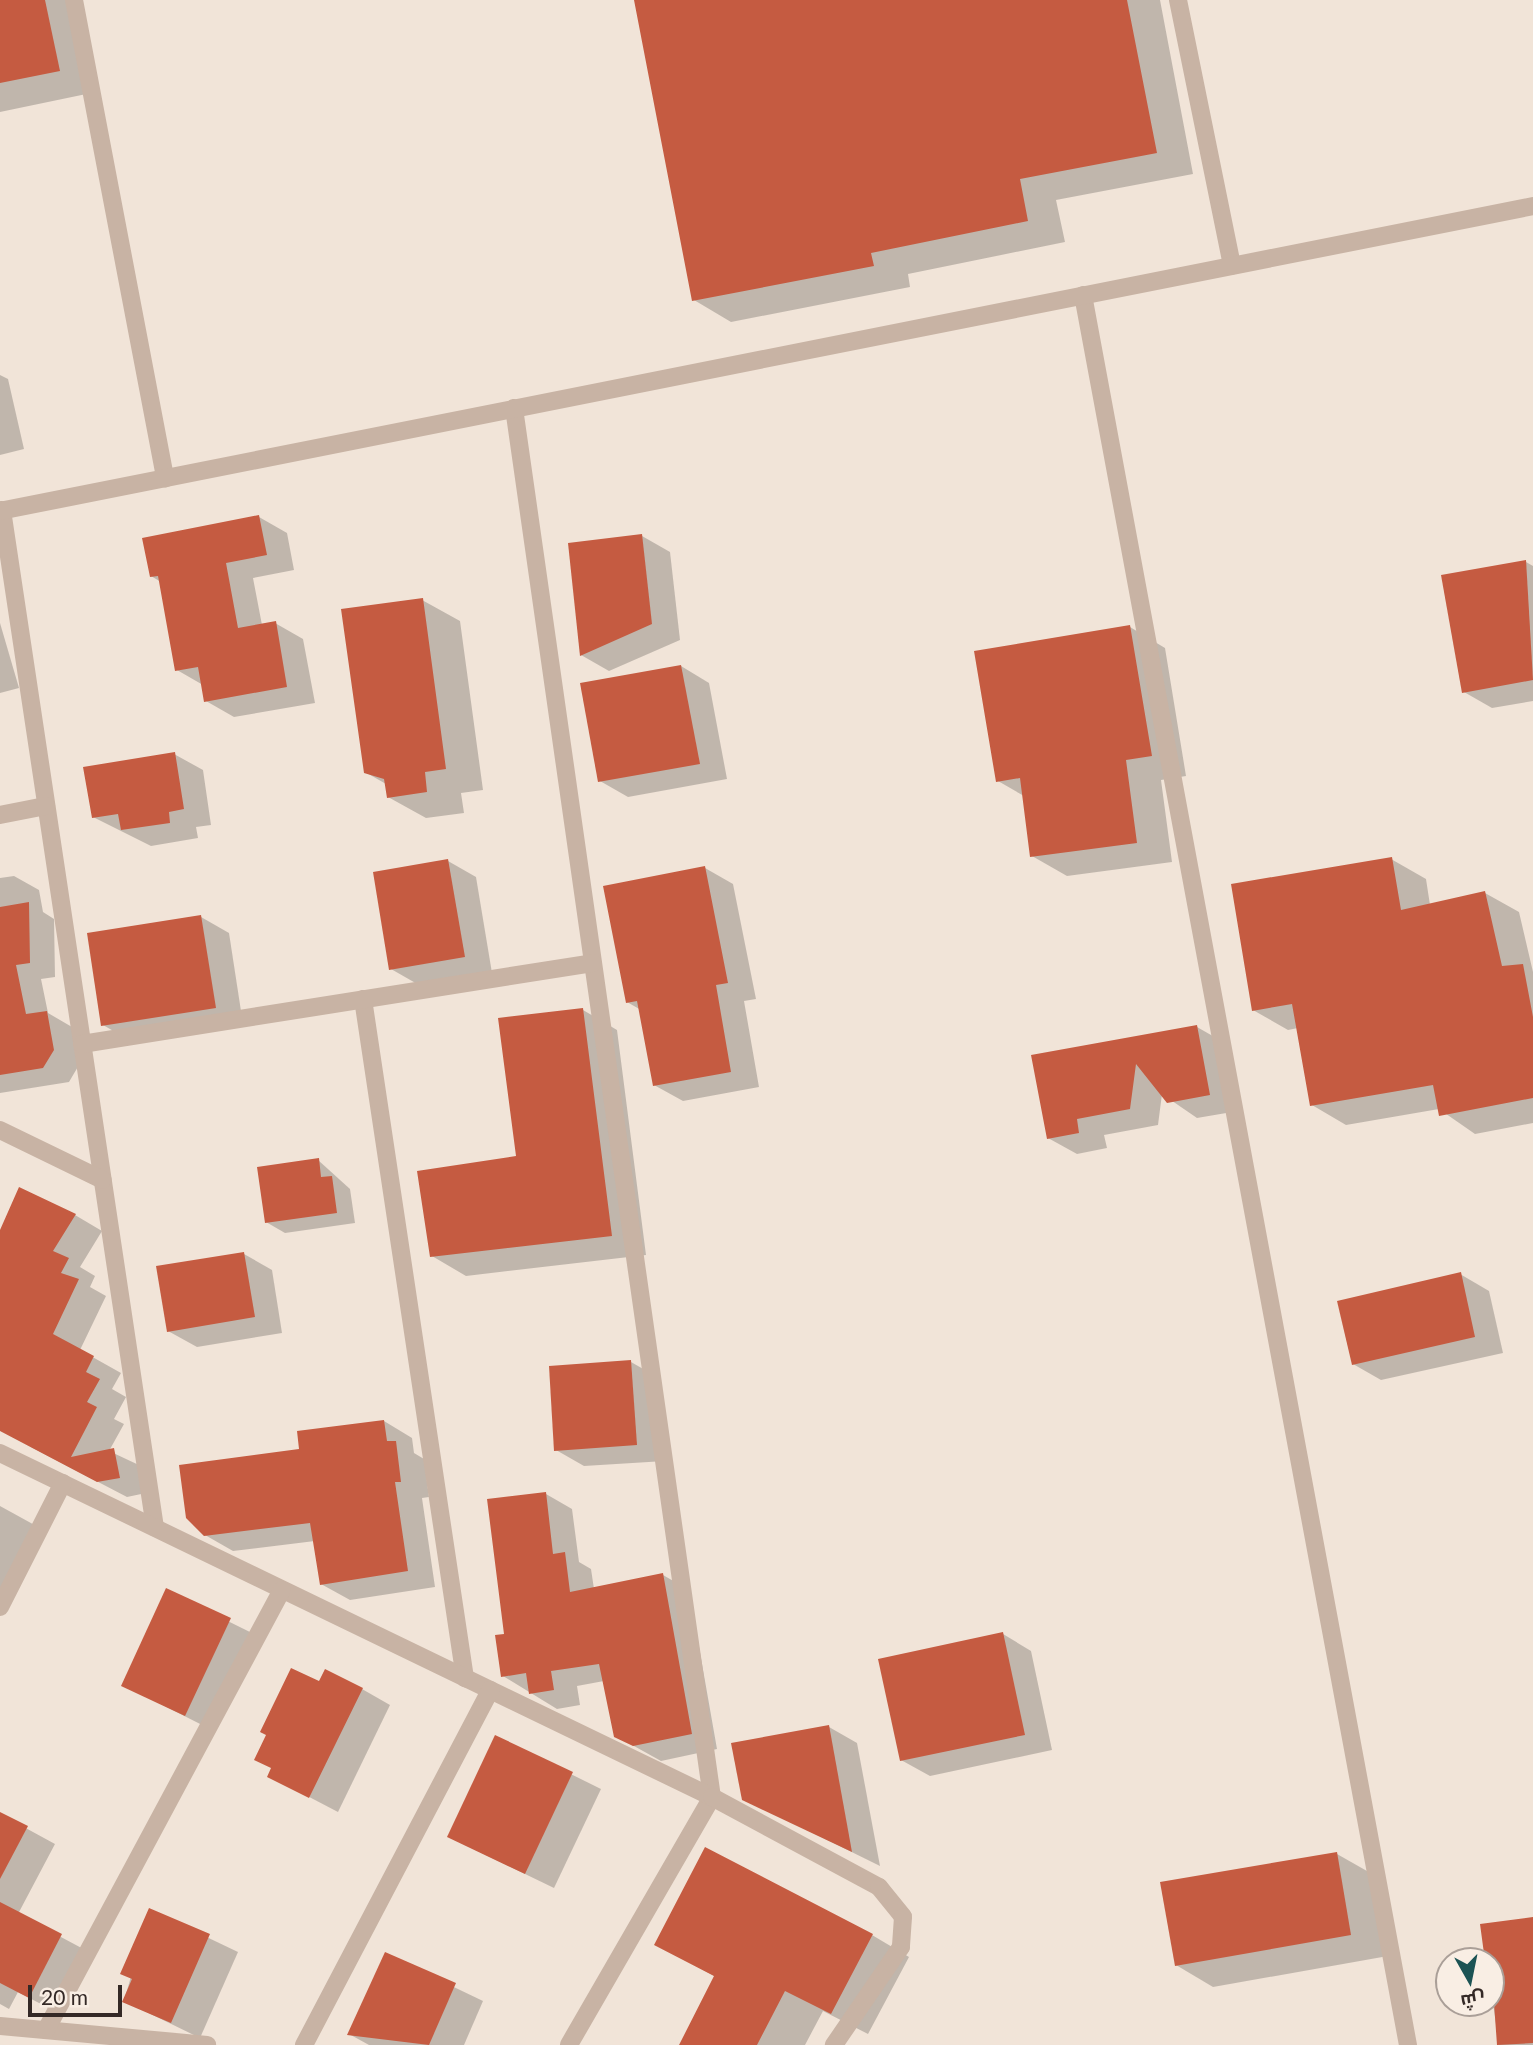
<!DOCTYPE html>
<html>
<head>
<meta charset="utf-8">
<style>
	body { margin:0 }
	#map { position:relative; width:1533px; height:2045px; overflow:hidden; background:#f1e4d8; font-family:Lato,Cairo,sans-serif }
	div>[style] { position:absolute }
	.shadow>* { inset:0; background:#0003 }
	.building>* { inset:0; background:#c55b41 }
	.minor>* { height:18px; margin:-9px; padding:0 9px; transform-origin:9px; border-radius:9px; background:#c8b3a4 }
	span { translate:-50% -50%; white-space:nowrap; text-align:center; line-height:1.15; -webkit-text-stroke:7px #f9eee4; paint-order:stroke }
	.north { position:absolute; left:1435px; top:1947px; width:70px; height:70px; box-sizing:border-box; background:#f9eee4; border:2px solid #aa9f98; border-radius:50%; rotate:171deg; font-size:19px; font-weight:700; line-height:28px; text-align:center; color:#342926 }
	.north::after { content:''; display:block; margin:auto; width:24px; height:32px; background:#1c5354; clip-path:polygon(50% 0,100% 100%,50% 72%,0 100%) }
	.scale { position:absolute; left:28px; top:1985px; width:94px; height:32px; box-sizing:border-box; border:4px solid #342926; border-top:0; padding-left:9px; font-size:21px; line-height:24px; white-space:nowrap; color:#342926; -webkit-text-stroke:5px #f9eee4; paint-order:stroke }
</style>
</head>
<body>
<div id="map">
	<div class="shadow">
		<div style="clip-path:polygon(0 0,77px 0,96px 92px,0 112px)"></div>
		<div style="clip-path:polygon(636px 0,1160px 0,1193px 174px,1056px 200px,1065px 242px,908px 274px,910px 287px,731px 322px,694px 300px)"></div>
		<div style="clip-path:polygon(0 375px,8px 379px,24px 449px,0 455px)"></div>
		<div style="clip-path:polygon(259px 517px,287px 533px,294px 570px,253px 578px,262px 625px,275px 623px,303px 639px,315px 703px,234px 717px,206px 701px,203px 685px,177px 670px,161px 582px,151px 576px)"></div>
		<div style="clip-path:polygon(642px 536px,670px 552px,680px 640px,609px 671px,581px 655px)"></div>
		<div style="clip-path:polygon(1526px 562px,1533px 566px,1533px 701px,1492px 708px,1464px 692px)"></div>
		<div style="clip-path:polygon(422px 600px,460px 621px,483px 790px,461px 793px,464px 813px,426px 818px,388px 797px,386px 784px,365px 772px)"></div>
		<div style="clip-path:polygon(0 623px,19px 688px,0 693px)"></div>
		<div style="clip-path:polygon(1130px 627px,1165px 648px,1186px 776px,1161px 780px,1172px 862px,1067px 876px,1032px 856px,1024px 796px,998px 781px)"></div>
		<div style="clip-path:polygon(681px 666px,709px 683px,727px 779px,628px 797px,600px 781px)"></div>
		<div style="clip-path:polygon(174px 754px,203px 770px,211px 825px,196px 827px,198px 838px,151px 846px,93px 817px)"></div>
		<div style="clip-path:polygon(1391px 859px,1426px 879px,1430px 905px,1485px 893px,1519px 912px,1533px 972px,1533px 1123px,1475px 1134px,1439px 1109px,1346px 1125px,1312px 1105px,1298px 1028px,1288px 1030px,1253px 1010px)"></div>
		<div style="clip-path:polygon(448px 861px,476px 877px,492px 973px,419px 985px,391px 969px)"></div>
		<div style="clip-path:polygon(705px 868px,733px 884px,756px 999px,744px 1001px,759px 1087px,683px 1101px,654px 1085px,641px 1010px,627px 1002px)"></div>
		<div style="clip-path:polygon(14px 876px,39px 890px,43px 912px,54px 919px,55px 977px,41px 979px,48px 1013px,72px 1027px,79px 1065px,69px 1082px,0 1093px,0 878px)"></div>
		<div style="clip-path:polygon(201px 917px,229px 933px,243px 1024px,131px 1041px,103px 1025px)"></div>
		<div style="clip-path:polygon(583px 1010px,617px 1030px,646px 1255px,466px 1276px,432px 1256px,518px 1157px)"></div>
		<div style="clip-path:polygon(1197px 1027px,1225px 1043px,1238px 1111px,1197px 1118px,1162px 1094px,1158px 1125px,1104px 1135px,1107px 1148px,1077px 1154px,1048px 1138px,1033px 1056px)"></div>
		<div style="clip-path:polygon(318px 1160px,350px 1189px,355px 1223px,285px 1233px,266px 1222px)"></div>
		<div style="clip-path:polygon(75px 1215px,102px 1231px,80px 1267px,95px 1276px,90px 1287px,106px 1296px,80px 1350px,121px 1373px,112px 1389px,126px 1397px,114px 1419px,124px 1424px,109px 1451px,141px 1466px,146px 1493px,127px 1497px,31px 1447px,0 1411px,0 1234px)"></div>
		<div style="clip-path:polygon(244px 1254px,272px 1270px,282px 1333px,197px 1347px,168px 1331px)"></div>
		<div style="clip-path:polygon(1460px 1274px,1489px 1291px,1503px 1353px,1381px 1380px,1353px 1364px)"></div>
		<div style="clip-path:polygon(631px 1362px,659px 1378px,665px 1461px,584px 1466px,556px 1450px)"></div>
		<div style="clip-path:polygon(384px 1421px,412px 1438px,414px 1453px,424px 1459px,429px 1497px,422px 1498px,435px 1587px,350px 1600px,321px 1584px,315px 1541px,233px 1551px,205px 1535px,301px 1451px)"></div>
		<div style="clip-path:polygon(546px 1494px,572px 1509px,579px 1562px,591px 1569px,594px 1589px,663px 1575px,689px 1590px,717px 1749px,661px 1761px,616px 1736px,604px 1681px,577px 1686px,580px 1705px,557px 1709px,503px 1676px,505px 1636px)"></div>
		<div style="clip-path:polygon(0 1506px,40px 1528px,0 1609px)"></div>
		<div style="clip-path:polygon(167px 1591px,258px 1636px,214px 1731px,123px 1685px)"></div>
		<div style="clip-path:polygon(1003px 1634px,1031px 1651px,1052px 1750px,930px 1776px,901px 1760px)"></div>
		<div style="clip-path:polygon(320px 1684px,362px 1689px,390px 1705px,338px 1812px,269px 1776px)"></div>
		<div style="clip-path:polygon(829px 1727px,857px 1743px,880px 1866px,744px 1799px)"></div>
		<div style="clip-path:polygon(496px 1737px,601px 1789px,554px 1888px,449px 1837px)"></div>
		<div style="clip-path:polygon(0 1814px,55px 1844px,18px 1914px,89px 1952px,58px 2013px,18px 1992px,9px 2009px,0 2004px)"></div>
		<div style="clip-path:polygon(1337px 1854px,1374px 1875px,1388px 1956px,1213px 1987px,1176px 1965px)"></div>
		<div style="clip-path:polygon(150px 1910px,238px 1952px,200px 2038px,124px 2001px)"></div>
		<div style="clip-path:polygon(1533px 1918px,1533px 2045px,1499px 2045px,1487px 1961px)"></div>
		<div style="clip-path:polygon(872px 1935px,909px 1957px,868px 2034px,823px 2011px,805px 2045px,681px 2045px,716px 1977px,656px 1944px)"></div>
		<div style="clip-path:polygon(385px 1954px,483px 2001px,464px 2045px,369px 2045px,349px 2034px)"></div>
	</div>
	<div class="building">
		<div style="clip-path:polygon(0 0,45px 0,60px 71px,0 83px)"></div>
		<div style="clip-path:polygon(634px 0,1127px 0,1157px 153px,1020px 179px,1028px 221px,871px 253px,874px 266px,692px 301px)"></div>
		<div style="clip-path:polygon(259px 515px,267px 555px,226px 563px,238px 628px,276px 621px,287px 687px,204px 702px,198px 667px,175px 671px,158px 576px,150px 577px,142px 538px)"></div>
		<div style="clip-path:polygon(642px 534px,652px 624px,580px 656px,568px 543px)"></div>
		<div style="clip-path:polygon(1526px 560px,1533px 680px,1462px 693px,1441px 575px)"></div>
		<div style="clip-path:polygon(423px 598px,446px 769px,425px 772px,427px 792px,387px 798px,384px 779px,364px 773px,341px 609px)"></div>
		<div style="clip-path:polygon(1130px 625px,1152px 756px,1126px 760px,1137px 843px,1030px 857px,1020px 778px,996px 782px,974px 651px)"></div>
		<div style="clip-path:polygon(681px 665px,700px 764px,598px 782px,580px 683px)"></div>
		<div style="clip-path:polygon(175px 752px,184px 809px,169px 812px,170px 823px,121px 830px,118px 814px,92px 818px,83px 767px)"></div>
		<div style="clip-path:polygon(1392px 857px,1401px 910px,1485px 891px,1502px 966px,1523px 964px,1533px 1017px,1533px 1098px,1439px 1116px,1433px 1085px,1310px 1106px,1292px 1004px,1252px 1011px,1231px 884px)"></div>
		<div style="clip-path:polygon(448px 859px,465px 957px,389px 970px,373px 872px)"></div>
		<div style="clip-path:polygon(705px 866px,728px 983px,716px 985px,731px 1072px,653px 1086px,637px 1001px,626px 1003px,603px 886px)"></div>
		<div style="clip-path:polygon(29px 902px,30px 963px,16px 965px,26px 1014px,47px 1011px,54px 1050px,43px 1068px,0 1075px,0 907px)"></div>
		<div style="clip-path:polygon(201px 915px,216px 1008px,101px 1026px,87px 933px)"></div>
		<div style="clip-path:polygon(583px 1008px,612px 1236px,430px 1257px,417px 1171px,516px 1156px,498px 1018px)"></div>
		<div style="clip-path:polygon(1197px 1025px,1210px 1095px,1167px 1103px,1136px 1064px,1130px 1109px,1077px 1119px,1079px 1133px,1047px 1139px,1031px 1055px)"></div>
		<div style="clip-path:polygon(319px 1158px,321px 1177px,332px 1176px,337px 1213px,265px 1223px,257px 1167px)"></div>
		<div style="clip-path:polygon(19px 1187px,76px 1214px,53px 1251px,69px 1258px,61px 1273px,79px 1279px,53px 1334px,94px 1356px,86px 1372px,100px 1379px,87px 1402px,97px 1407px,71px 1457px,114px 1448px,120px 1478px,97px 1482px,0 1431px,0 1230px)"></div>
		<div style="clip-path:polygon(244px 1252px,255px 1317px,167px 1332px,156px 1266px)"></div>
		<div style="clip-path:polygon(1461px 1272px,1475px 1337px,1352px 1365px,1337px 1301px)"></div>
		<div style="clip-path:polygon(631px 1360px,637px 1445px,554px 1451px,549px 1366px)"></div>
		<div style="clip-path:polygon(384px 1420px,387px 1441px,396px 1441px,401px 1482px,395px 1482px,408px 1571px,320px 1585px,310px 1523px,204px 1536px,186px 1518px,179px 1465px,299px 1449px,297px 1431px)"></div>
		<div style="clip-path:polygon(546px 1492px,553px 1554px,565px 1552px,570px 1592px,663px 1573px,692px 1734px,633px 1746px,614px 1737px,599px 1664px,551px 1671px,554px 1690px,529px 1694px,526px 1673px,501px 1677px,495px 1635px,504px 1634px,487px 1499px)"></div>
		<div style="clip-path:polygon(166px 1588px,231px 1618px,185px 1716px,121px 1686px)"></div>
		<div style="clip-path:polygon(1003px 1632px,1025px 1735px,900px 1761px,878px 1659px)"></div>
		<div style="clip-path:polygon(291px 1668px,319px 1681px,325px 1669px,363px 1688px,309px 1798px,267px 1777px,271px 1768px,254px 1760px,266px 1735px,260px 1732px)"></div>
		<div style="clip-path:polygon(829px 1725px,852px 1852px,742px 1800px,731px 1743px)"></div>
		<div style="clip-path:polygon(495px 1735px,573px 1772px,525px 1874px,447px 1837px)"></div>
		<div style="clip-path:polygon(0 1812px,28px 1826px,0 1879px)"></div>
		<div style="clip-path:polygon(705px 1847px,873px 1934px,831px 2014px,785px 1991px,757px 2045px,679px 2045px,714px 1976px,654px 1945px)"></div>
		<div style="clip-path:polygon(1337px 1852px,1351px 1935px,1175px 1966px,1160px 1882px)"></div>
		<div style="clip-path:polygon(0 1902px,62px 1934px,29px 1998px,0 1983px)"></div>
		<div style="clip-path:polygon(149px 1908px,210px 1934px,171px 2023px,122px 2002px,132px 1979px,120px 1974px)"></div>
		<div style="clip-path:polygon(1533px 1917px,1533px 2043px,1497px 2045px,1491px 1961px,1485px 1961px,1480px 1924px)"></div>
		<div style="clip-path:polygon(385px 1952px,456px 1983px,429px 2045px,347px 2035px)"></div>
	</div>
	<div class="minor">
		<div style="left:74px;top:0;width:487px;rotate:79.2deg"></div>
		<div style="left:1178px;top:0;width:271px;rotate:78.5deg"></div>
		<div style="left:1083px;top:295px;width:1780px;rotate:79.48deg"></div>
		<div style="left:514px;top:408px;width:1403px;rotate:81.89deg"></div>
		<div style="left:712px;top:1797px;width:286px;rotate:120deg"></div>
		<div style="left:2px;top:510px;width:1029px;rotate:81.45deg"></div>
		<div style="left:0;top:511px;width:1563px;rotate:-11.25deg"></div>
		<div style="left:0;top:815px;width:47px;rotate:-11.1deg"></div>
		<div style="left:363px;top:999px;width:687px;rotate:81.46deg"></div>
		<div style="left:82px;top:1044px;width:517px;rotate:-9.01deg"></div>
		<div style="left:0;top:1130px;width:114px;rotate:25.9deg"></div>
		<div style="left:0;top:1453px;width:791px;rotate:25.79deg"></div>
		<div style="left:712px;top:1797px;width:190px;rotate:28.3deg"></div>
		<div style="left:879px;top:1887px;width:38px;rotate:51deg"></div>
		<div style="left:903px;top:1917px;width:30px;rotate:94deg"></div>
		<div style="left:901px;top:1947px;width:119px;rotate:124.4deg"></div>
		<div style="left:0;top:1607px;width:139px;rotate:-63.1deg"></div>
		<div style="left:0;top:2026px;width:208px;rotate:5.2deg"></div>
		<div style="left:46px;top:2030px;width:499px;rotate:-61.8deg"></div>
		<div style="left:304px;top:2045px;width:401px;rotate:-62.3deg"></div>
	</div>
	<div class="north">ش</div>
	<div class="scale">20 m</div>
</div>
</body>
</html>
